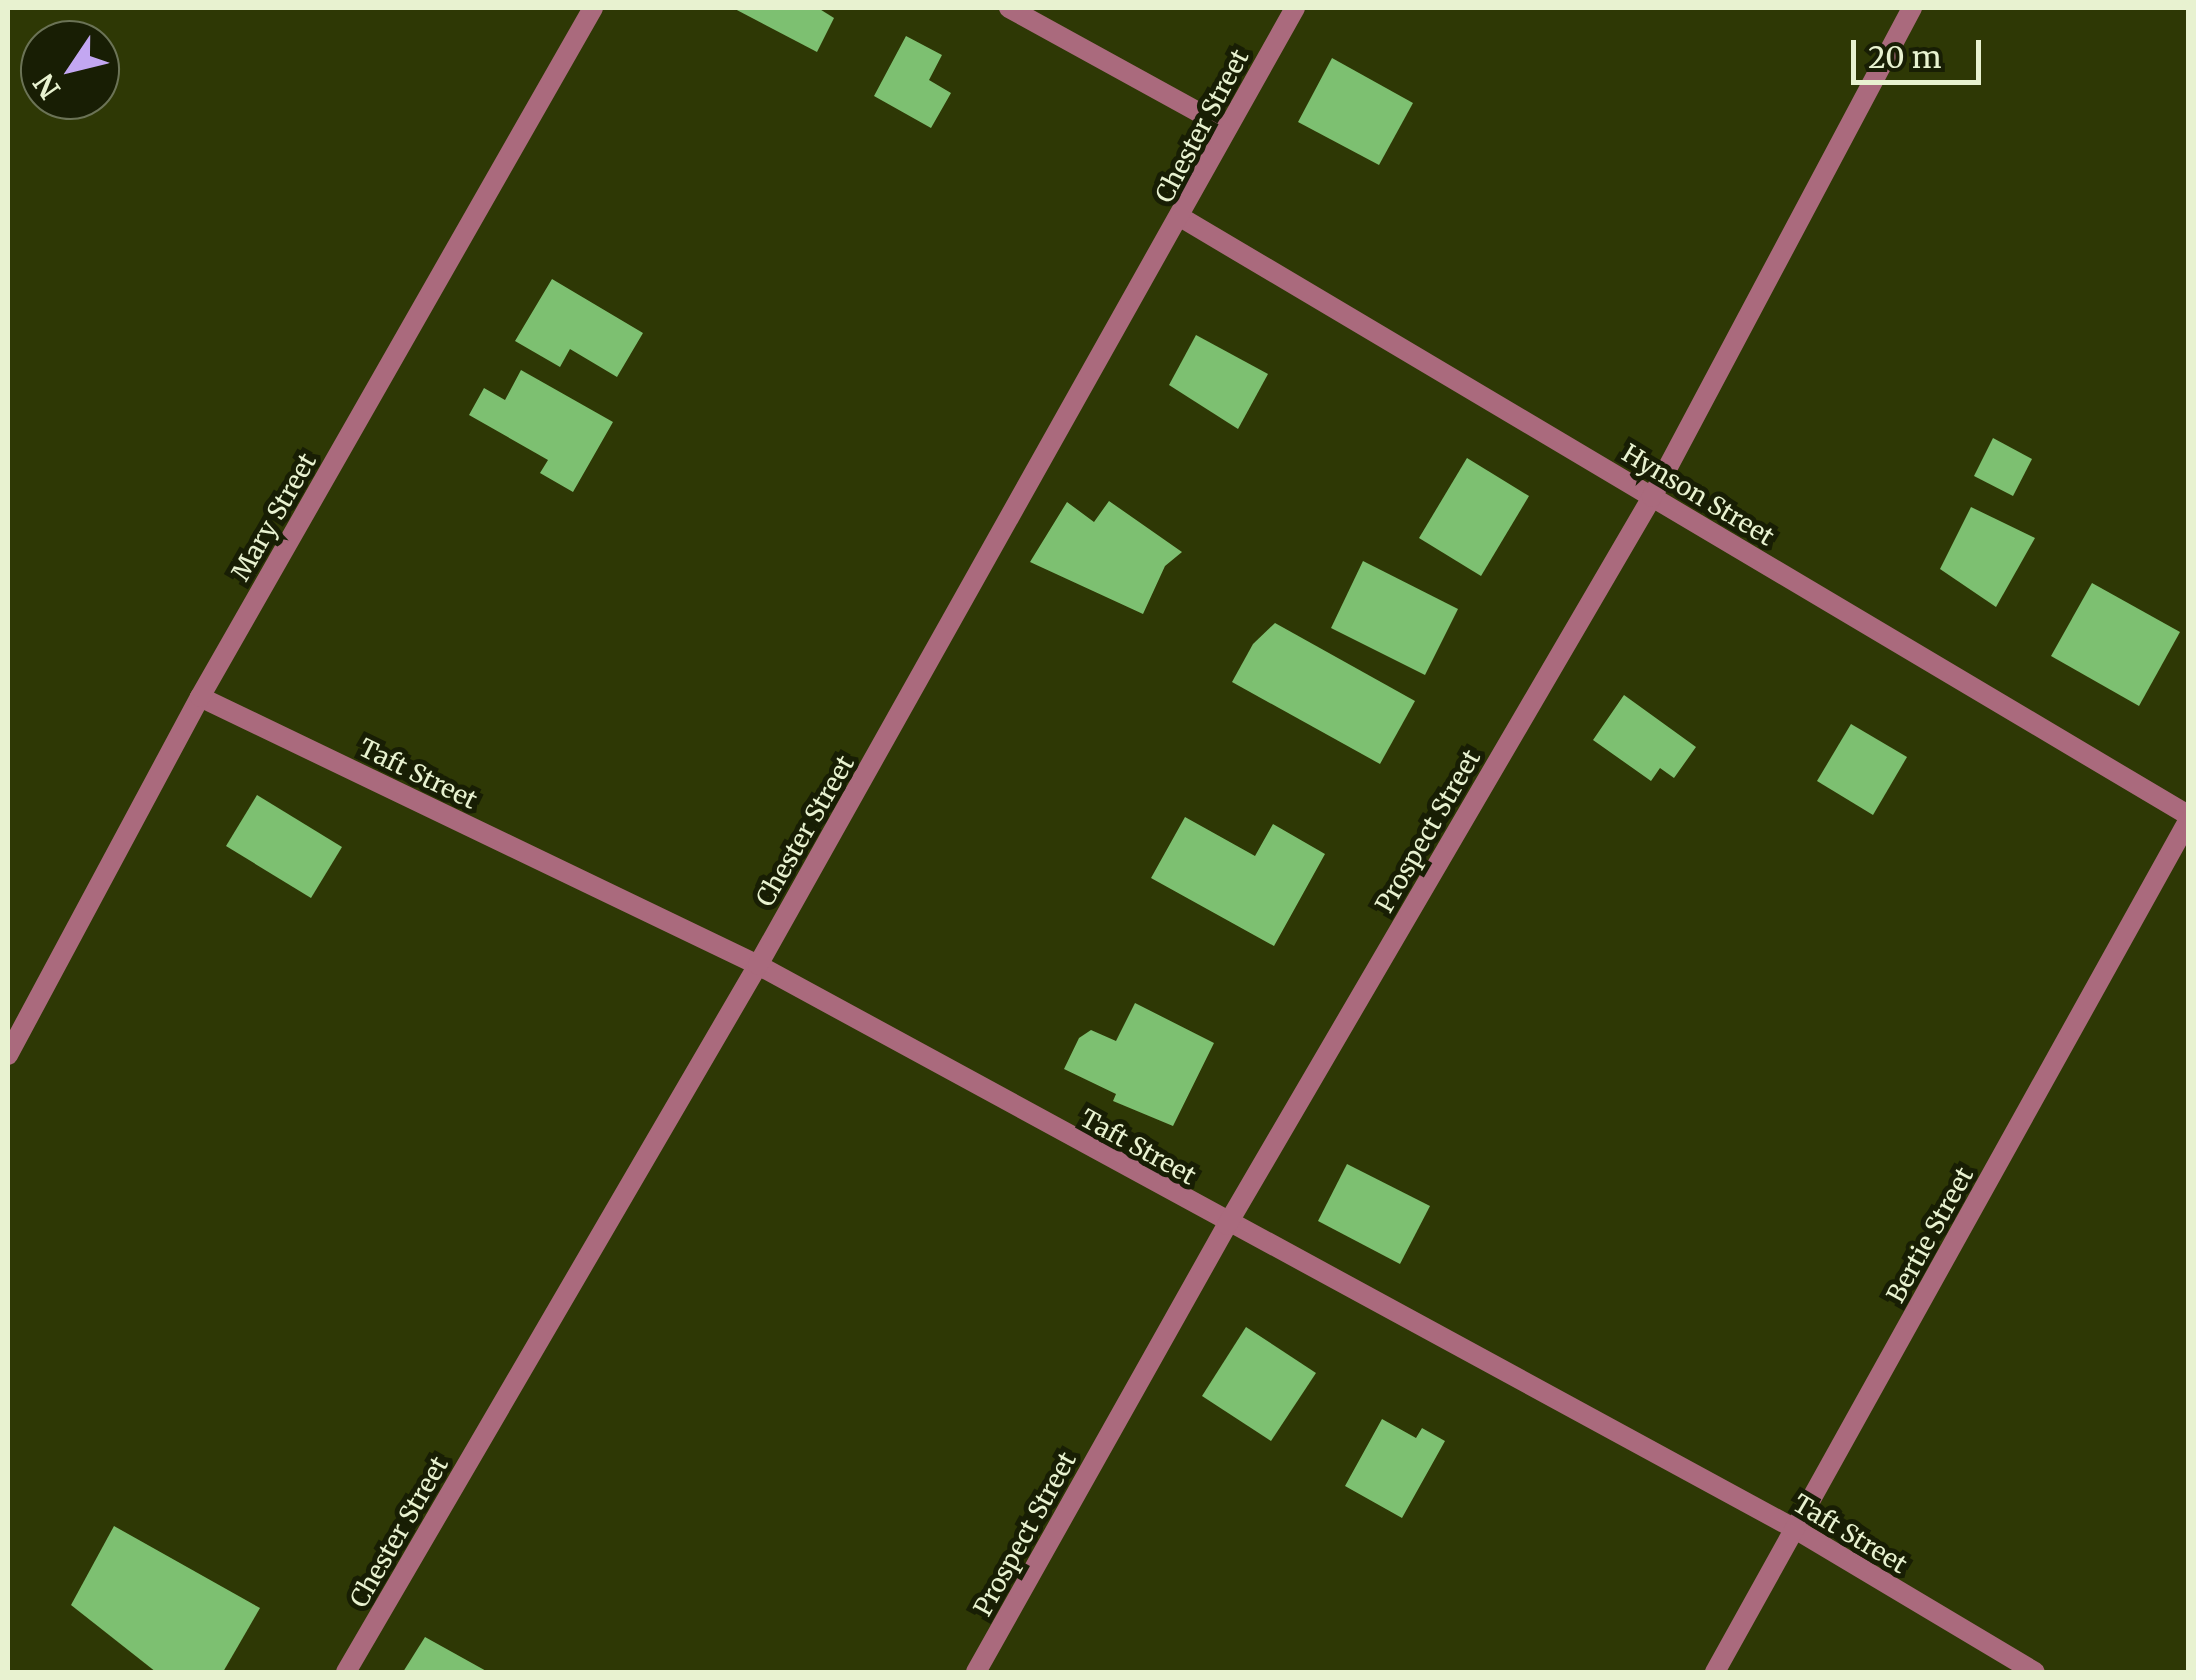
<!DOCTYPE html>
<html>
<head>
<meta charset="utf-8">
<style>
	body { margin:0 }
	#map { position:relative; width:2196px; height:1680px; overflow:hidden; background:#2e3805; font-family:Merriweather,serif }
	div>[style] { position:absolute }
	.building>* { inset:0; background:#7dc071 }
	.minor>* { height:20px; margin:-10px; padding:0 10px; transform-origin:10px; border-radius:10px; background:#aa6a7d }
	.tertiary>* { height:20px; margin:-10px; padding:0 10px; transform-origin:10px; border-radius:10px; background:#aa6a7d }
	span { translate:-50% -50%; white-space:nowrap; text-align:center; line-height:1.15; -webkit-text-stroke:10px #181e04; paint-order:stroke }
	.street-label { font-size:25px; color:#e8f2d0 }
	.frame { position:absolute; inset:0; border:10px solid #e8f2d0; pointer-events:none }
	.north { position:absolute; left:20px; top:20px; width:100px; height:100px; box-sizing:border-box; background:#181e04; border:2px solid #6b7356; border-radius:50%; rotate:235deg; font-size:28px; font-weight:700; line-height:40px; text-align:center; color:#e8f2d0 }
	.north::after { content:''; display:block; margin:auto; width:35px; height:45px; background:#c3a7f2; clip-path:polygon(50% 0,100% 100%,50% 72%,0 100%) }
	.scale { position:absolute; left:1851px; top:40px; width:130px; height:45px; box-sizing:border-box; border:5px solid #e8f2d0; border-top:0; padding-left:12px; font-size:30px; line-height:35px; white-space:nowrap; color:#e8f2d0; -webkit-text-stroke:8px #181e04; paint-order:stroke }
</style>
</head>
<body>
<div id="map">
	<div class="building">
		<div style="clip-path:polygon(733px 8px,818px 8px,834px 18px,817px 52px)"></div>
		<div style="clip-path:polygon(906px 36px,942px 55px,929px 80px,951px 93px,931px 128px,874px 96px)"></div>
		<div style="clip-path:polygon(1332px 58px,1413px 103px,1379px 165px,1298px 122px)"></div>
		<div style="clip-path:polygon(552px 279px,643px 333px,617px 377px,570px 349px,560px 367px,515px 341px)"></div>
		<div style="clip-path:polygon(1196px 335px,1268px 374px,1238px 429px,1169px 385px)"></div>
		<div style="clip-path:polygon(521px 370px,613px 422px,573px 492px,540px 473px,548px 460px,469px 415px,484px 388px,505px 400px)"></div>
		<div style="clip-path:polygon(1993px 438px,2032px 459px,2013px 496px,1974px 476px)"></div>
		<div style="clip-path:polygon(1467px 458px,1529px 496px,1481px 576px,1419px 538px)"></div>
		<div style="clip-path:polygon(1109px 501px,1182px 552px,1165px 566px,1143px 614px,1030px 562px,1067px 502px,1094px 522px)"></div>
		<div style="clip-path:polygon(1971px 507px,2035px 538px,1996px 607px,1940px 569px)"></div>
		<div style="clip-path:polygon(1363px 561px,1458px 609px,1425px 675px,1331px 628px)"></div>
		<div style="clip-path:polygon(2092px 583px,2180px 632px,2139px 706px,2051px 656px)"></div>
		<div style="clip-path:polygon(1275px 623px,1415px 701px,1380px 764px,1232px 682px,1253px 644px)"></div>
		<div style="clip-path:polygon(1624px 695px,1696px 747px,1674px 778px,1660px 768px,1651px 781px,1593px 740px)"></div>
		<div style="clip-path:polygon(1851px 724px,1907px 757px,1873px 815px,1817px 781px)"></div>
		<div style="clip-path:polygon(257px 795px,342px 847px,311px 898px,226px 846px)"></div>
		<div style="clip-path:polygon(1185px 817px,1255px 856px,1273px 824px,1325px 854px,1274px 946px,1151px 878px)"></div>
		<div style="clip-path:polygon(1135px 1003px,1214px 1043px,1173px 1126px,1113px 1101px,1116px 1094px,1064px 1069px,1079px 1038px,1091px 1030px,1116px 1041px)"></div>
		<div style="clip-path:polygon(1347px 1164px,1430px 1206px,1400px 1264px,1318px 1221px)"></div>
		<div style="clip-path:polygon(1246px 1327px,1316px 1373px,1271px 1441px,1202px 1396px)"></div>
		<div style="clip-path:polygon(1382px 1419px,1416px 1438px,1422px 1428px,1445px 1441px,1402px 1518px,1345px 1486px)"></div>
		<div style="clip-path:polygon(114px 1526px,260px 1608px,223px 1672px,156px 1672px,71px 1605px)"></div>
		<div style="clip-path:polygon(425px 1637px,488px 1672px,403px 1672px)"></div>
	</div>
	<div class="minor">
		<div style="left:1009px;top:8px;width:249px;rotate:28.8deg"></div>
		<div style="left:1182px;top:218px;width:1170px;rotate:30.69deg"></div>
		<div style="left:200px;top:697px;width:619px;rotate:25.65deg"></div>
		<div style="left:758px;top:965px;width:1180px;rotate:28.54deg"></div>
		<div style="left:1795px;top:1529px;width:279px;rotate:30.8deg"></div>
		<div style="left:8px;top:1055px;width:406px;rotate:-61.8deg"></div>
		<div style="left:200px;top:697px;width:793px;rotate:-60.3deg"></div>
		<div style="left:976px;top:1672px;width:513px;rotate:-60.68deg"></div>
		<div style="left:1227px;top:1225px;width:843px;rotate:-59.72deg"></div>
		<div style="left:1652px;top:497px;width:554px;rotate:-62deg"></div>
		<div style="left:1715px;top:1672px;width:974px;rotate:-60.93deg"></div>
	</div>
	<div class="tertiary">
		<div style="left:346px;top:1672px;width:818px;rotate:-59.77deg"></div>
		<div style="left:758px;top:965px;width:1097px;rotate:-60.7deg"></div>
	</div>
	<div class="street-label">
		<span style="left:1202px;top:126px;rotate:-62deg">Chester Street</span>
		<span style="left:1698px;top:495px;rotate:31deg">Hynson Street</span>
		<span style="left:274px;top:517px;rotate:-60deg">Mary Street</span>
		<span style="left:418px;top:774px;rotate:26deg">Taft Street</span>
		<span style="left:805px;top:831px;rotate:-60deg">Chester Street</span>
		<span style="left:1428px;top:831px;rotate:-60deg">Prospect Street</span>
		<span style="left:1138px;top:1147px;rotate:29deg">Taft Street</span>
		<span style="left:1930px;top:1235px;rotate:-61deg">Bertie Street</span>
		<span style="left:399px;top:1532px;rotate:-60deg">Chester Street</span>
		<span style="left:1025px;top:1534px;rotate:-61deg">Prospect Street</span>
		<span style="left:1850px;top:1534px;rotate:31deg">Taft Street</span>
	</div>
	<div class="frame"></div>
	<div class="north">N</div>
	<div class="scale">20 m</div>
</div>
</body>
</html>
